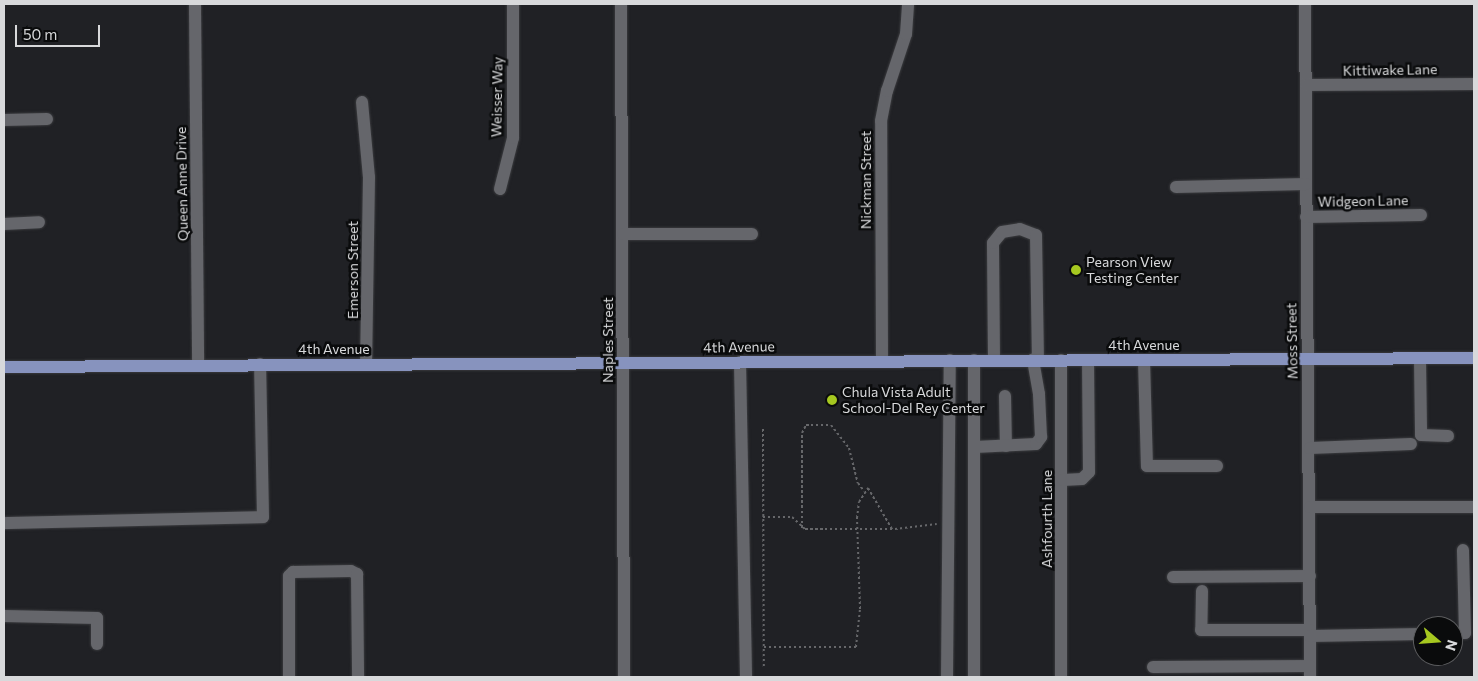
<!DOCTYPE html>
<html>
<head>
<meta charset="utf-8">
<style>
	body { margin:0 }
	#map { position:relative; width:1478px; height:681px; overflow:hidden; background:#202125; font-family:Commissioner,sans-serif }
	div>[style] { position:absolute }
	.path>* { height:2px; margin-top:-1px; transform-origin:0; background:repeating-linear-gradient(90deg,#66676a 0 2.5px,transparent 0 5px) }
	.roads { filter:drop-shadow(0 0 1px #3b3c3f) drop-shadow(0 0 1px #3b3c3f) }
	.minor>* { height:12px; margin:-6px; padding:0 6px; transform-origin:6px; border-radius:6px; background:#65666b }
	.major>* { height:12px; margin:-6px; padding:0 6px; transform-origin:6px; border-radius:6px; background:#8793be }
	.dots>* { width:14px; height:14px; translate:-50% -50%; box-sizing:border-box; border:2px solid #0a0b0c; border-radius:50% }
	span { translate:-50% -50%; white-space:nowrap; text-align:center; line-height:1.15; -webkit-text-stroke:5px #0a0b0c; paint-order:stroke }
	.street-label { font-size:14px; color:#d8d9db }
	.poi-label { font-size:14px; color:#d8d9db }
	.left { translate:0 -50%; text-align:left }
	.frame { position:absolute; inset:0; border:5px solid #d8d9db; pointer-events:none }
	.north { position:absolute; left:1413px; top:616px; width:50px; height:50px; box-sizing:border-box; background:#0a0b0c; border:1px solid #5c5d5f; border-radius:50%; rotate:108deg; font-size:14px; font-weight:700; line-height:20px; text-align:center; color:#d8d9db }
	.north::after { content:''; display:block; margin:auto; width:18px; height:22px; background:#a6c820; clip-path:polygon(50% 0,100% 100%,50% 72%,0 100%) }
	.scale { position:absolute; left:15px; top:25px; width:85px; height:22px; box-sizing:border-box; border:2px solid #d8d9db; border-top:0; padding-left:6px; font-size:15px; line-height:18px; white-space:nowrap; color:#d8d9db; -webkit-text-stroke:4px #0a0b0c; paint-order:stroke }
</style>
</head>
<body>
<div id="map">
	<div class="path">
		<div style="left:763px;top:429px;width:239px;rotate:89.8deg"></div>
		<div style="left:763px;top:517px;width:29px"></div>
		<div style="left:792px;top:517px;width:18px;rotate:43deg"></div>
		<div style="left:805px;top:529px;width:90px"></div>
		<div style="left:895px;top:529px;width:42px;rotate:-6.8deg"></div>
		<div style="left:802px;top:528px;width:95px;rotate:-90deg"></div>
		<div style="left:802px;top:433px;width:9px;rotate:-63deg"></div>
		<div style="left:806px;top:425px;width:25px"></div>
		<div style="left:831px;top:425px;width:29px;rotate:52deg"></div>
		<div style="left:849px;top:448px;width:36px;rotate:76deg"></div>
		<div style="left:858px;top:483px;width:10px;rotate:53deg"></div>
		<div style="left:764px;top:647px;width:92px"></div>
		<div style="left:856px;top:647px;width:38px;rotate:-84deg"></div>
		<div style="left:860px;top:609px;width:91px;rotate:-91.9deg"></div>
		<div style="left:857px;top:518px;width:16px;rotate:-83deg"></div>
		<div style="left:859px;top:502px;width:17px;rotate:-57deg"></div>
		<div style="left:868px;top:488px;width:48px;rotate:59.7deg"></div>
	</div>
	<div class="roads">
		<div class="minor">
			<div style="left:195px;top:4px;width:360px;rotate:89.5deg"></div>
			<div style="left:621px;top:4px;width:673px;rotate:89.74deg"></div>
			<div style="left:1305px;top:4px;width:673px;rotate:89.57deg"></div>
			<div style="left:1306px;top:85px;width:168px;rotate:-0.3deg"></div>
			<div style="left:362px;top:102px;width:75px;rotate:84.7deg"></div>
			<div style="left:369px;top:177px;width:187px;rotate:90.9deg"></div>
			<div style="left:4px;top:120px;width:43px;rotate:-1.3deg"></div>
			<div style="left:1176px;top:187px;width:130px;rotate:-1.3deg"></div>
			<div style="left:500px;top:189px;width:53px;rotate:-75.7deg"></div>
			<div style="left:513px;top:138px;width:134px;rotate:-90deg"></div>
			<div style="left:1306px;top:217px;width:115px;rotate:-1deg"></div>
			<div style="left:4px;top:224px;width:35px;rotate:-3deg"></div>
			<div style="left:623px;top:234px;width:129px"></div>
			<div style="left:1420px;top:359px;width:76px;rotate:89.2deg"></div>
			<div style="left:1421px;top:435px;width:27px;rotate:2deg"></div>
			<div style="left:882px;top:360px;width:239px;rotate:-90.2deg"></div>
			<div style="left:881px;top:121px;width:31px;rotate:-79deg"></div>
			<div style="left:887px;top:91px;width:60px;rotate:-71.6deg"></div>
			<div style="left:906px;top:34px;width:30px;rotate:-86deg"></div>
			<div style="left:994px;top:360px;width:117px;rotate:-90.5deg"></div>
			<div style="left:993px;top:243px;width:14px;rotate:-51deg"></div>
			<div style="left:1002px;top:232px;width:18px;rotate:-9deg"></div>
			<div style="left:1020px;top:229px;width:17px;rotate:21deg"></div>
			<div style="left:1036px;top:235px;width:126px;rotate:89.1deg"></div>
			<div style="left:1061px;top:360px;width:317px;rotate:90deg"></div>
			<div style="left:1144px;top:360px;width:106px;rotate:88.4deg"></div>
			<div style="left:1147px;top:466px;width:70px"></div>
			<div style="left:740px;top:362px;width:315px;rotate:88.9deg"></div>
			<div style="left:1005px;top:396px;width:50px;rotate:88.9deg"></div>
			<div style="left:975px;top:447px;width:61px;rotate:-2.8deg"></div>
			<div style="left:1036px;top:444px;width:9px;rotate:-54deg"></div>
			<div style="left:1041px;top:437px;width:43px;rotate:-92.7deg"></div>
			<div style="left:1039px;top:394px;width:35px;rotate:-100deg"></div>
			<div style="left:1310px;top:448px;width:101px;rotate:-2.3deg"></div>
			<div style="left:1063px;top:480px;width:19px;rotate:-3deg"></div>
			<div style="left:1082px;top:479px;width:10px;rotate:-45deg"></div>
			<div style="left:1089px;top:472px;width:112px;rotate:-90.5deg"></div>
			<div style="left:1310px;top:507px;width:164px"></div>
			<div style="left:4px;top:523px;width:259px;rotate:-1.3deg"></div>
			<div style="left:263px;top:517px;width:153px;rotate:-91.1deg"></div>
			<div style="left:1173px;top:577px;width:137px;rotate:-0.4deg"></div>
			<div style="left:1202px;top:591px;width:39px;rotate:91deg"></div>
			<div style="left:1201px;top:630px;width:109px"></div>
			<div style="left:4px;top:616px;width:93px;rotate:1.2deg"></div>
			<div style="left:97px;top:618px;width:26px;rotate:90deg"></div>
			<div style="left:1453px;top:633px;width:12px"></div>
			<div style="left:1465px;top:633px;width:83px;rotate:-91.4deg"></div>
			<div style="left:1310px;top:636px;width:113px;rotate:-1deg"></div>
			<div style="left:1153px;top:667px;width:157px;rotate:-0.4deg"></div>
			<div style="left:289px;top:677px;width:101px;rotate:-90deg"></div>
			<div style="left:289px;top:576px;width:6px;rotate:-45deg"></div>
			<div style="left:293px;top:572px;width:58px;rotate:-1deg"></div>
			<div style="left:351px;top:571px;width:7px;rotate:27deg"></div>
			<div style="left:357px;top:574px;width:103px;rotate:89.4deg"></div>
			<div style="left:947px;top:677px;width:317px;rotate:-89.5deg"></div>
			<div style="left:974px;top:677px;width:317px;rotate:-90deg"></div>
		</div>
		<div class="major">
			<div style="left:4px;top:367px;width:1470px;rotate:-0.35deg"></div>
		</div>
	</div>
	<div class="dots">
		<div style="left:1076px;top:270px;background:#a6c820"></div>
		<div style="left:832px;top:400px;background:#a6c820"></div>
	</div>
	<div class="street-label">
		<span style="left:1390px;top:70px;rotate:-1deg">Kittiwake Lane</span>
		<span style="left:497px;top:97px;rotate:-89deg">Weisser Way</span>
		<span style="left:866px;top:180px;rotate:-90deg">Nickman Street</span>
		<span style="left:182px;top:184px;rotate:-91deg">Queen Anne Drive</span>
		<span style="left:1363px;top:201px;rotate:-1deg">Widgeon Lane</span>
		<span style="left:353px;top:270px;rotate:-90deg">Emerson Street</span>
		<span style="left:608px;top:340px;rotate:-90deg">Naples Street</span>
		<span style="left:1292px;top:341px;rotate:-91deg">Moss Street</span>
		<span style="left:1144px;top:345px">4th Avenue</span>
		<span style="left:739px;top:347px;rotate:-1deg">4th Avenue</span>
		<span style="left:334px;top:349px">4th Avenue</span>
		<span style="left:1047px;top:519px;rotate:-90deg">Ashfourth Lane</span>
	</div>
	<div class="poi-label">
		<span class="left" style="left:1086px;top:270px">Pearson View<br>Testing Center</span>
		<span class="left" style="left:842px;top:400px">Chula Vista Adult<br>School-Del Rey Center</span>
	</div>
	<div class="frame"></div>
	<div class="north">N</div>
	<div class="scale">50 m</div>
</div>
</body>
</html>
